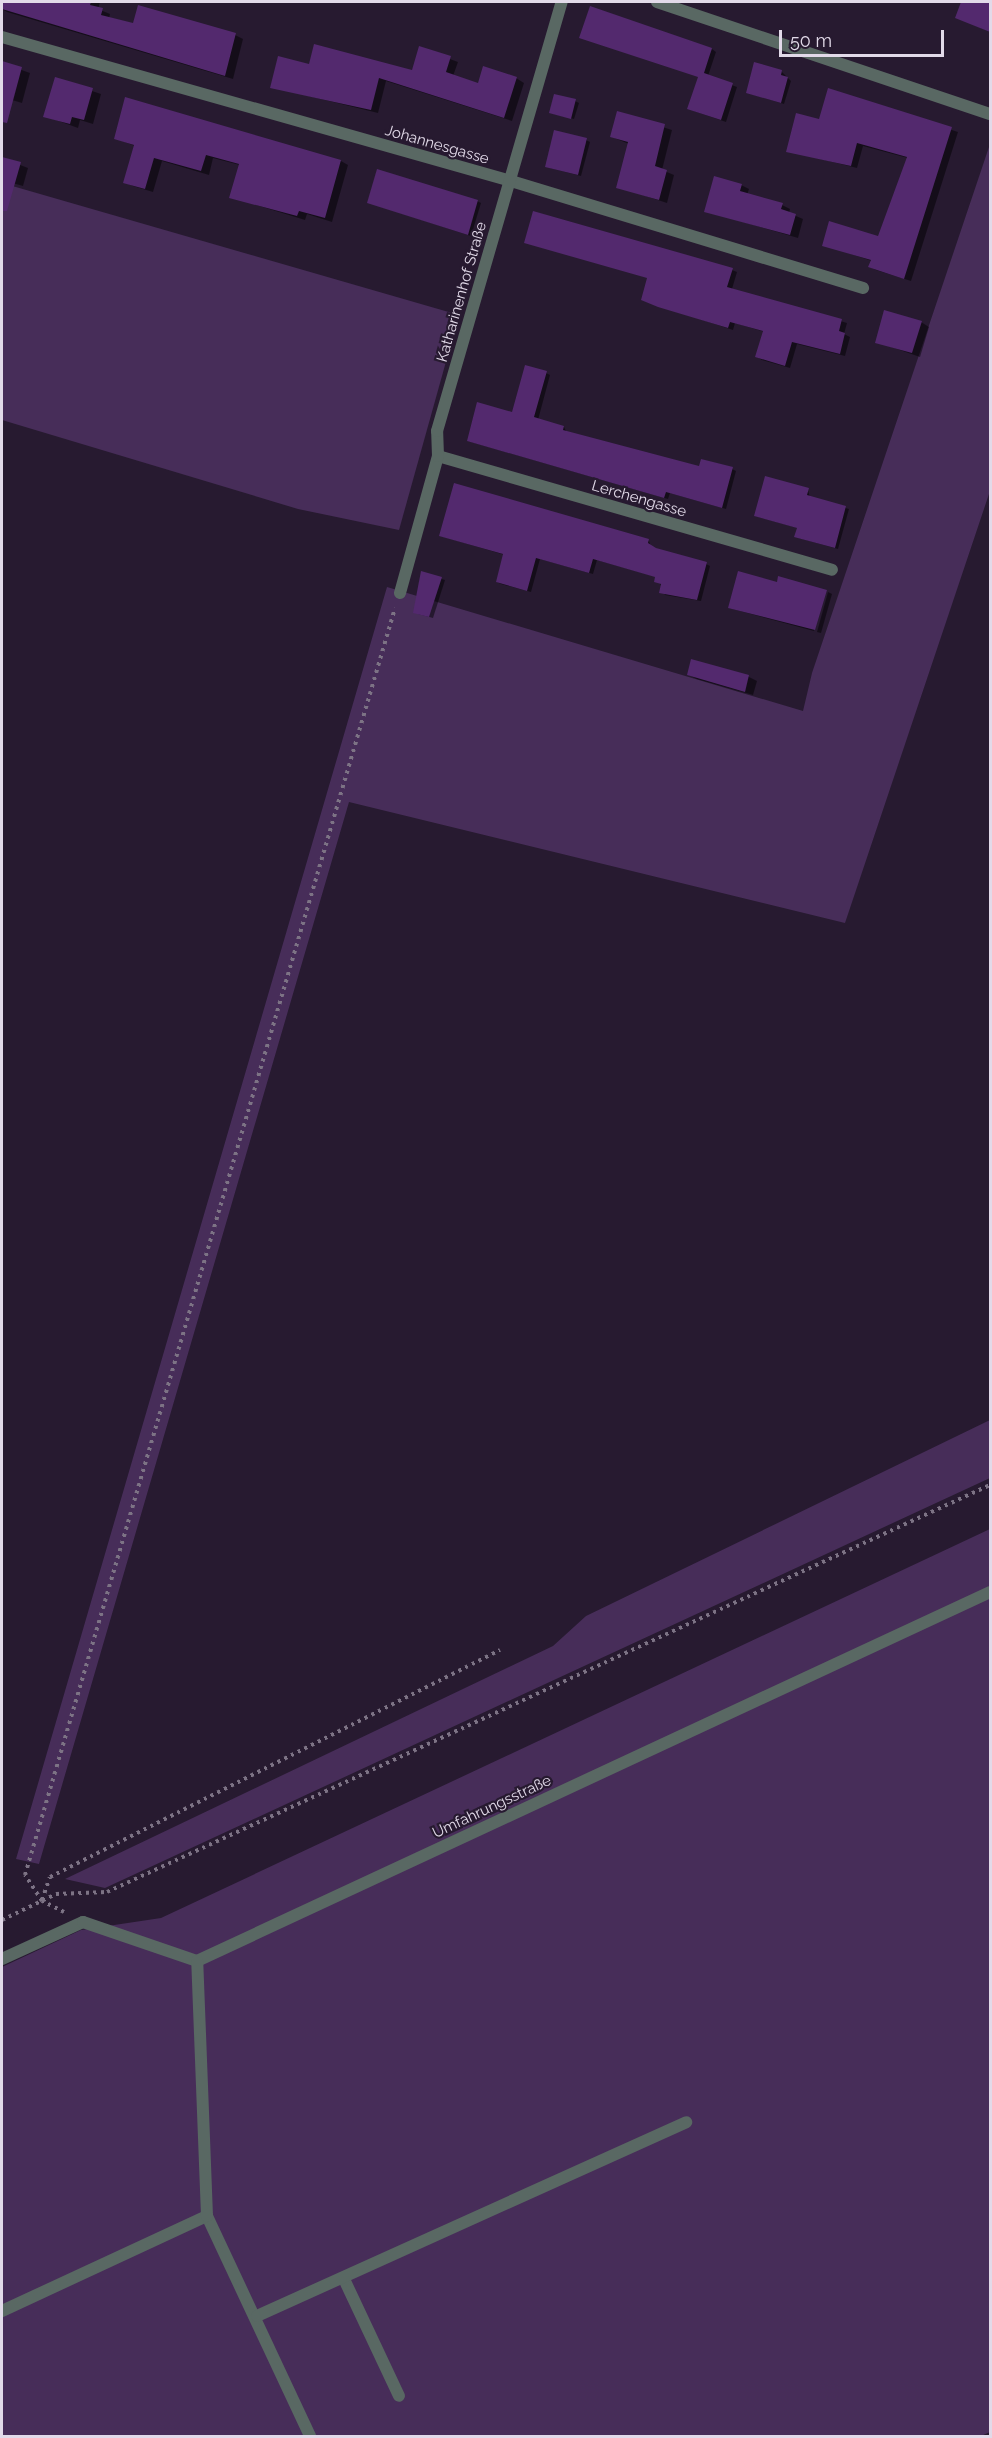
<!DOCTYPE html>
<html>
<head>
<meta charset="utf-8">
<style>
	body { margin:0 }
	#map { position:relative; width:992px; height:2438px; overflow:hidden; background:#271a30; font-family:Raleway,sans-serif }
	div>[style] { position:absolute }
	.green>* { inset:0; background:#472d59 }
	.shadow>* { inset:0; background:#0007 }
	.building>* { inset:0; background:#53296e }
	.path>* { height:4px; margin-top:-2px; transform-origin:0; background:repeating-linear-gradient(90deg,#7d7385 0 3px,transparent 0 7.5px) }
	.service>* { height:12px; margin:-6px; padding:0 6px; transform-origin:6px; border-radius:6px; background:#596863 }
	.minor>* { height:12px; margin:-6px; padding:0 6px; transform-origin:6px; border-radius:6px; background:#596863 }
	span { translate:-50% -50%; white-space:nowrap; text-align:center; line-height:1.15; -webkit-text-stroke:4.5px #271a30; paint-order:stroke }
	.street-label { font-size:15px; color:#e2dae9 }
	.frame { position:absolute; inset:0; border:3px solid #e2dae9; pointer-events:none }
	.scale { position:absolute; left:779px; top:30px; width:165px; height:27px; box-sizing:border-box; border:3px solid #e2dae9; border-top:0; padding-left:8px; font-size:18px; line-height:21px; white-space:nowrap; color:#e2dae9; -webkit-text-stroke:4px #271a30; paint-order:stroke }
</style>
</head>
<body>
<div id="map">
	<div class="green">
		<div style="clip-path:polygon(990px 144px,990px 491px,845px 923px,349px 802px,39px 1864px,16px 1859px,387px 587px,803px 711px,812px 673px)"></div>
		<div style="clip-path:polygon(2px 183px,459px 315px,399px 530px,298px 509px,2px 420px)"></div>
		<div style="clip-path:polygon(990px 1420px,990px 1478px,105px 1888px,65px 1879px,553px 1646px,586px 1616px)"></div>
		<div style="clip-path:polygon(990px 1529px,990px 2432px,981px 2436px,2px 2436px,2px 1967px,81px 1930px,161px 1918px)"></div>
	</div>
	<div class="shadow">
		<div style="clip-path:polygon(2px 2px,100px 2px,98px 9px,110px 14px,109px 18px,134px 25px,235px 35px,243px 39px,233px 79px,7px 12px,2px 9px)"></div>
		<div style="clip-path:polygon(963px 2px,990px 2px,990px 32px,956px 17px)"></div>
		<div style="clip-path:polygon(420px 48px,458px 62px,453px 76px,479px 85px,516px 78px,524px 83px,512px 121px,386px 81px,378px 113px,272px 87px,311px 66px,413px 72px)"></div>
		<div style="clip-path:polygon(712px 49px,716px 52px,708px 76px,737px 87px,726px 122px,694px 111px,700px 77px)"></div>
		<div style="clip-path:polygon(2px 63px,30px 73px,22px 103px,2px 97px)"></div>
		<div style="clip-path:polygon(782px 72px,791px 81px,784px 104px,751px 94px)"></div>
		<div style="clip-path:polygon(56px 79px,101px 94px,93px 124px,80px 120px,78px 128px,45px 116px)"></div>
		<div style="clip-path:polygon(829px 90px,958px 132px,911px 281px,876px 270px,870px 267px,872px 261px,824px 245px,879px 238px,908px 158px,863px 146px,857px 168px,788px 151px,820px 121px)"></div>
		<div style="clip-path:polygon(575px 101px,579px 103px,574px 119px,554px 114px)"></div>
		<div style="clip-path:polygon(618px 113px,672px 130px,662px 170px,674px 175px,667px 203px,618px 187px,629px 144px,612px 137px)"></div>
		<div style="clip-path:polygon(115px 138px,341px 161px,348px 165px,332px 222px,307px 214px,305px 220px,231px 197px,240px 165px,213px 158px,209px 175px,162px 161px,153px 192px,133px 186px,125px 182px,135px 146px)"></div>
		<div style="clip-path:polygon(586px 140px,590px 142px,581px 176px,550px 168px)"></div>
		<div style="clip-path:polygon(2px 158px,28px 168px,23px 186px,2px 180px)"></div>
		<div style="clip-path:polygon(741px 185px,749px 189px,747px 195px,782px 205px,790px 209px,789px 213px,803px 219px,798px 238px,706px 211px)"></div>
		<div style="clip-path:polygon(477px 201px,481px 203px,471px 236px,373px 204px)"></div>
		<div style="clip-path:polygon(526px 242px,732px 270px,737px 272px,732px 289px,847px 323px,844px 334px,850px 337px,845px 356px,797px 344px,790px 368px,762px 360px,757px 357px,765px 332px,735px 323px,733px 330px,648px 302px,649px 278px)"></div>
		<div style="clip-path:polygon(921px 322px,929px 327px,920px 357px,877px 342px)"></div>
		<div style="clip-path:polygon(546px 373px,550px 375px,538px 420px,564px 427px,567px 433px,700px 468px,732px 469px,736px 471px,726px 509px,670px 493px,668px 499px,468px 441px,513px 414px)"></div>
		<div style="clip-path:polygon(455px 485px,649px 541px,651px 547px,706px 564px,710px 566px,701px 601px,665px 595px,657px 577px,597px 560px,593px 574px,540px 559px,531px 592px,501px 584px,497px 582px,505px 555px,441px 536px)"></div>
		<div style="clip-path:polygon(808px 490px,810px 498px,849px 509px,838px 549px,799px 538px,798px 528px,755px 516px)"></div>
		<div style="clip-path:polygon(422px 573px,445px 580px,433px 618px,418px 614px)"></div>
		<div style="clip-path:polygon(825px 591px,814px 631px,729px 608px)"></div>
		<div style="clip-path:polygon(828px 592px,832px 594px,821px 633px,817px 632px)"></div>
		<div style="clip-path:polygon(692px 661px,749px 677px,757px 681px,753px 695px,697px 679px,689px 675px)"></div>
	</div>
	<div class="building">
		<div style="clip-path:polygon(2px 2px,91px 2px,90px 5px,103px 8px,101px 15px,133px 23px,138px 5px,236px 33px,225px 76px,2px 9px)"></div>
		<div style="clip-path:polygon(961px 2px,990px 2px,990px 32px,955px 18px)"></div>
		<div style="clip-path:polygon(590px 6px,712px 48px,704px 73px,733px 83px,721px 120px,687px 109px,698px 77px,579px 38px)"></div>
		<div style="clip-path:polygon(314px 44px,412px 70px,419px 46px,451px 56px,446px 72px,478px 83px,483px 66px,517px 77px,504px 118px,379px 78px,371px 110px,270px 88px,278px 56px,309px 64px)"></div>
		<div style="clip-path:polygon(2px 61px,22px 67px,7px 123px,2px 122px)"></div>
		<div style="clip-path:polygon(754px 62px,782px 70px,781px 75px,788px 77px,781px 103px,746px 93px)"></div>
		<div style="clip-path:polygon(55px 77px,93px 88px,84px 120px,72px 117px,70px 124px,43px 117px)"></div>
		<div style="clip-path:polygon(828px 88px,952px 127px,904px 279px,868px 267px,871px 260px,822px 246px,829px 221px,878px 236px,907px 157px,857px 143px,851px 166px,786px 152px,796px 113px,819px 119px)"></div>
		<div style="clip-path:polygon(554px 94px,576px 99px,571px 119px,549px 113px)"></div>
		<div style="clip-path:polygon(125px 97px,341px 160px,325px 218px,299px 211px,297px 216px,229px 198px,239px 164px,206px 155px,201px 171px,154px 158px,145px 189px,123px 183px,134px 145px,114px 139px)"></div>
		<div style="clip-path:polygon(617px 111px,665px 124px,655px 166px,667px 170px,659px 200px,616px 188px,628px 142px,610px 137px)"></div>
		<div style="clip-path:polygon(554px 130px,587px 138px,578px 175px,545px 167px)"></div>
		<div style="clip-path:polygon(2px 157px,21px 162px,7px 211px,2px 211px)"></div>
		<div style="clip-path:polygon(377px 169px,478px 200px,468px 235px,367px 203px)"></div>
		<div style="clip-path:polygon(714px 176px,742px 184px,740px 191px,783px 203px,781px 209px,796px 214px,790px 235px,704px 212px)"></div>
		<div style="clip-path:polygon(533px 211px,733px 268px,727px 287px,842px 319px,839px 331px,845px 333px,840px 354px,792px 342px,785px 366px,755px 357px,763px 331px,730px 322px,728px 328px,658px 307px,641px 300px,647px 278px,524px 243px)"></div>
		<div style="clip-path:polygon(884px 310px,922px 321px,912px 353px,875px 343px)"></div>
		<div style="clip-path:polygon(525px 365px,547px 371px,534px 417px,564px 426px,563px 430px,699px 466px,701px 459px,733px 467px,722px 508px,666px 492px,664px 498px,467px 441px,477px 402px,512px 412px)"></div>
		<div style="clip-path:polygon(765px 476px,809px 488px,807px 495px,846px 506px,835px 548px,794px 537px,797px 528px,754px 516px)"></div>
		<div style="clip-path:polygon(454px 483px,649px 539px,648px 543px,656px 548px,707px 562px,697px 600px,659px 593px,661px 584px,654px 582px,655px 577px,593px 559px,589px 573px,536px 558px,527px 591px,496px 582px,503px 554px,439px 536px)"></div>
		<div style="clip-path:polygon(421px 571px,442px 577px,429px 617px,413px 613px)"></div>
		<div style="clip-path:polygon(738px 571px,777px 582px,778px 576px,827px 590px,815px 630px,728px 608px)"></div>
		<div style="clip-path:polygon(691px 659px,749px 675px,745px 692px,687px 675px)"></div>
	</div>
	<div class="path">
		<div style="left:42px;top:1900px;width:24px;rotate:-71deg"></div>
		<div style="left:50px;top:1877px;width:504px;rotate:-26.77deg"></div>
		<div style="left:64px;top:1912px;width:25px;rotate:-153deg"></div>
		<div style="left:42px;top:1901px;width:31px;rotate:-123deg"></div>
		<div style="left:25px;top:1875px;width:1320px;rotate:-73.72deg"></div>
		<div style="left:2px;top:1920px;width:60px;rotate:-25.7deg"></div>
		<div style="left:56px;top:1894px;width:51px;rotate:-2.2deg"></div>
		<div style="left:107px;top:1892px;width:972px;rotate:-24.75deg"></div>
	</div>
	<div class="service">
		<div style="left:2px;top:1959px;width:89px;rotate:-24.6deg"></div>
		<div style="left:83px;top:1922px;width:120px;rotate:18.9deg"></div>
		<div style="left:197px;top:1961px;width:875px;rotate:-24.95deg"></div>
		<div style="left:207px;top:2216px;width:243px;rotate:64.9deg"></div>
		<div style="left:344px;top:2279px;width:129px;rotate:64.8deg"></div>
		<div style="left:2px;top:2311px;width:226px;rotate:-24.9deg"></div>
		<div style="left:207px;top:2216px;width:255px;rotate:-92.2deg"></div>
		<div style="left:257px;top:2316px;width:471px;rotate:-24.3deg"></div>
	</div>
	<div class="minor">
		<div style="left:657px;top:2px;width:351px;rotate:18.6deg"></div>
		<div style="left:2px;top:37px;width:529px;rotate:15.8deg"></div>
		<div style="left:511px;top:181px;width:368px;rotate:16.9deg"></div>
		<div style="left:438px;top:456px;width:410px;rotate:16.1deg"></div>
		<div style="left:400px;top:593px;width:142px;rotate:-74.5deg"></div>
		<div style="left:438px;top:456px;width:25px;rotate:-92deg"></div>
		<div style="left:437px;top:431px;width:447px;rotate:-73.8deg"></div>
	</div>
	<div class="street-label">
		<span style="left:437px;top:145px;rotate:16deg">Johannesgasse</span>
		<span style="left:462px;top:292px;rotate:-74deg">Katharinenhof Straße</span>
		<span style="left:639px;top:499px;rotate:16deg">Lerchengasse</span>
		<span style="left:492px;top:1807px;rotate:-25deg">Umfahrungsstraße</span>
	</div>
	<div class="frame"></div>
	<div class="scale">50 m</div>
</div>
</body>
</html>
